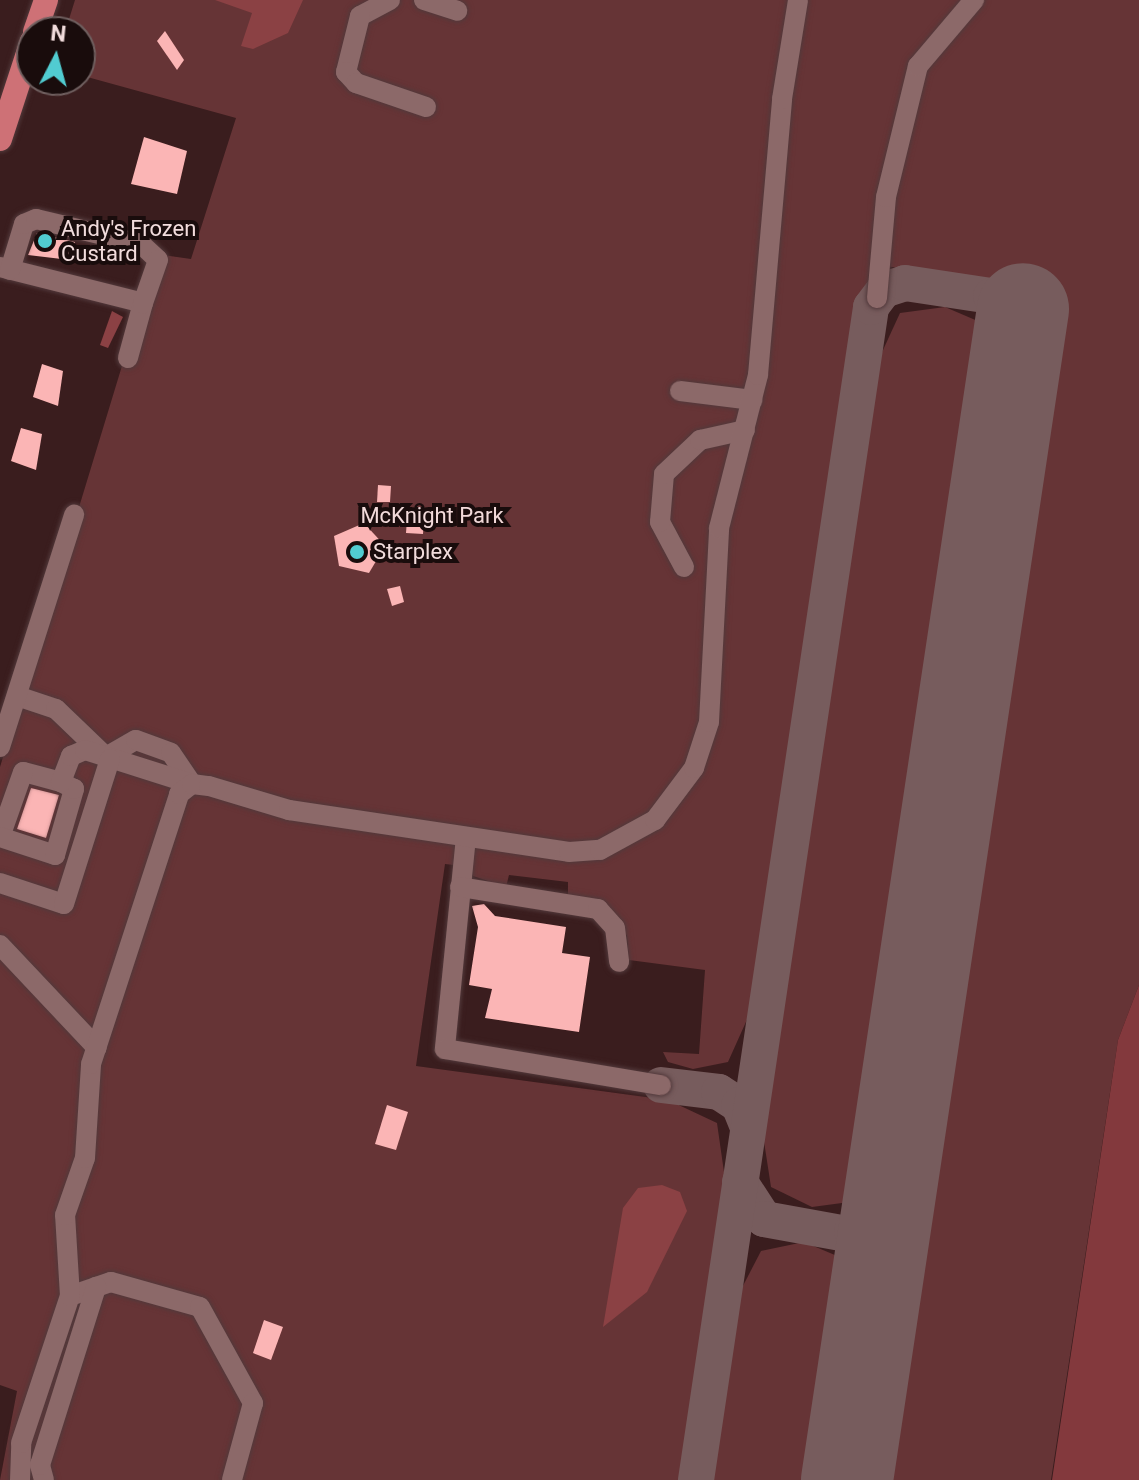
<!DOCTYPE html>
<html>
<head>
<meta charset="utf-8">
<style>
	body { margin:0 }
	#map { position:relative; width:1139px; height:1480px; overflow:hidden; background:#3a1d1e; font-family:Roboto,sans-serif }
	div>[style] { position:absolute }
	.green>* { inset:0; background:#663436 }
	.forest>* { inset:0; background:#83393d }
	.water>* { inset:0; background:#8b4144 }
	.taxiway>* { height:36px; margin:-18px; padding:0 18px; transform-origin:18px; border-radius:18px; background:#775c5d }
	.runway>* { height:92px; margin:-46px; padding:0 46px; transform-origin:46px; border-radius:46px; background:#775c5d }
	.building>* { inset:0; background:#fbb5b5 }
	.roads { filter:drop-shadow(0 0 2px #52393b) drop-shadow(0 0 2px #52393b) }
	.minor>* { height:20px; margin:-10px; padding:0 10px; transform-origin:10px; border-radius:10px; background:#8c6969 }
	.major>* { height:24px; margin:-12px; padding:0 12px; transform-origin:12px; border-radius:12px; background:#ce7176 }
	.dots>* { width:22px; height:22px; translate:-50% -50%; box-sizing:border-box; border:4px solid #190c0c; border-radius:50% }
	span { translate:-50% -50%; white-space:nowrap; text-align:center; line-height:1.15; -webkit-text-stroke:8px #190c0c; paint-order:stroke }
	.poi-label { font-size:22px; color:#f1dcdc }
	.left { translate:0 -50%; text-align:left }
	.park-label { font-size:22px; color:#f2dada }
	.north { position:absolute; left:16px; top:16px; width:80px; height:80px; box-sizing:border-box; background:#190c0c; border:2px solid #6f5f5f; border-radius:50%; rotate:6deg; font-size:22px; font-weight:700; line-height:32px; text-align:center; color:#f1dcdc }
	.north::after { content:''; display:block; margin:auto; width:28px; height:36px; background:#51ccd1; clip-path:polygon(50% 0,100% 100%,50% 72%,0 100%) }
</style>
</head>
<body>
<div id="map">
	<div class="green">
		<div style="clip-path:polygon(75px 0,965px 0,911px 65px,889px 147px,754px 1004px,728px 1062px,693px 1069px,668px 1062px,663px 1052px,699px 1054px,705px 970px,629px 960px,627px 936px,610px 907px,568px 896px,568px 882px,509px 875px,506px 887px,473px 876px,472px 867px,445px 864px,416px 1066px,668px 1100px,717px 1123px,727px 1193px,685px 1480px,0 1480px,17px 1391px,0 1385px,0 767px,156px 254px,191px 259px,236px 118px,80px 75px,80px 32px,65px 32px)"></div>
		<div style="clip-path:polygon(981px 0,1139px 0,1139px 985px,1118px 1040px,1051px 1480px,879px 1480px,1056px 294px,880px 265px,926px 69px)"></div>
		<div style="clip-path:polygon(945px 307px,987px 325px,942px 642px,857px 1201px,812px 1207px,771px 1187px,761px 1122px,872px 374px,900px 313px)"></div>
		<div style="clip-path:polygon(804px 1242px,849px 1261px,816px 1480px,713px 1480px,731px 1309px,761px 1251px)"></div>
	</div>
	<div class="forest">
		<div style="clip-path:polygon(1139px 985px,1139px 1480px,1052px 1480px,1118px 1040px)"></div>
	</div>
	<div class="water">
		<div style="clip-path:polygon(215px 0,303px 0,288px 33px,253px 49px,241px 46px,252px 13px)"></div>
		<div style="clip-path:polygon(112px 311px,123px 317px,108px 348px,100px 345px)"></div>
		<div style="clip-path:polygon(662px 1185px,680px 1192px,687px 1211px,647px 1292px,603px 1327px,623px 1208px,638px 1188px)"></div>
	</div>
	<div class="taxiway">
		<div style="left:661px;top:1085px;width:58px;rotate:6.9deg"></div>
		<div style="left:719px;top:1092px;width:24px;rotate:33deg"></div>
		<div style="left:739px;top:1105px;width:24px;rotate:68deg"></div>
		<div style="left:740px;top:1182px;width:44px;rotate:57deg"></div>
		<div style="left:764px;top:1219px;width:101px;rotate:10.3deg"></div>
		<div style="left:863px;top:1237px;width:39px;rotate:67deg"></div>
		<div style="left:852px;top:1231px;width:29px;rotate:-25deg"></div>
		<div style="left:878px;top:1219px;width:25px;rotate:-64deg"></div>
		<div style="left:696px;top:1480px;width:1186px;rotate:-81.51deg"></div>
		<div style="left:871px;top:307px;width:21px;rotate:-53deg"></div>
		<div style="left:884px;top:290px;width:22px;rotate:-18deg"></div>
		<div style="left:905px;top:283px;width:87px;rotate:8.6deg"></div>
		<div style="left:991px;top:296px;width:35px;rotate:22deg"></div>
	</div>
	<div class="runway">
		<div style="left:847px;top:1480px;width:1184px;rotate:-81.45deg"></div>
	</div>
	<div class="building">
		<div style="clip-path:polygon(165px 31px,184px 60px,177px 70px,157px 41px)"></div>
		<div style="clip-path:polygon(144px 137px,187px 151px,177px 194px,131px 184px)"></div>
		<div style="clip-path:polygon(37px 233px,75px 242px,70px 260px,28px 255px)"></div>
		<div style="clip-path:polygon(42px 364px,63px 371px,58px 406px,33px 397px)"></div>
		<div style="clip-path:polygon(21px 428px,42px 434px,36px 470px,11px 461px)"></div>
		<div style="clip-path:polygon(378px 485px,391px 486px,390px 502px,377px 502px)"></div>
		<div style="clip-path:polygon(407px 520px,424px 520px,423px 534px,406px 533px)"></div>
		<div style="clip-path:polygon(364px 523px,385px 546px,369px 573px,339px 566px,334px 536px)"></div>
		<div style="clip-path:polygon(425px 546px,429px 559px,412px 563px,408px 551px)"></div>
		<div style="clip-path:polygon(400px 586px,404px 602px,392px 606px,387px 589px)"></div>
		<div style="clip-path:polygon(31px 788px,59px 795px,46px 838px,17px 829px)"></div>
		<div style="clip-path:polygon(484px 904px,495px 916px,566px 927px,562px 953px,590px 957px,579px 1032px,485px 1018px,492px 989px,469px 985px,478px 927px,472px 906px)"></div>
		<div style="clip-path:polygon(387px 1105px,408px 1112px,396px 1150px,375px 1144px)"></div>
		<div style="clip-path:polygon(264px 1320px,283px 1327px,271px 1360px,253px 1353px)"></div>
	</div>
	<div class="roads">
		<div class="minor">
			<div style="left:390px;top:0;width:34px;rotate:152deg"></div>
			<div style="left:360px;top:16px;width:58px;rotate:104deg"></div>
			<div style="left:346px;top:72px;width:15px;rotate:48deg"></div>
			<div style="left:356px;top:83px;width:74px;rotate:18.9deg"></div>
			<div style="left:424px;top:0;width:35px;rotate:18deg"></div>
			<div style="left:0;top:267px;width:147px;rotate:14.1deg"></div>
			<div style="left:143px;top:303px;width:57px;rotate:105.3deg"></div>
			<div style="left:10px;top:270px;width:48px;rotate:-73.1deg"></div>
			<div style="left:24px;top:224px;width:13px;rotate:-23deg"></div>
			<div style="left:36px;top:219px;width:108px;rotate:13.4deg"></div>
			<div style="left:141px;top:244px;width:23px;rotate:43deg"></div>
			<div style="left:158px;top:260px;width:46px;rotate:109.2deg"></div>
			<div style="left:877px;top:298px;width:101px;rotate:-84.9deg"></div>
			<div style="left:886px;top:197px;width:135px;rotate:-76.3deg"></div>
			<div style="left:918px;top:66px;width:87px;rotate:-49.7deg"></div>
			<div style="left:680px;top:391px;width:73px;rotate:7.1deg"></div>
			<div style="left:684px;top:567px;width:51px;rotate:-118.1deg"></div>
			<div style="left:660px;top:522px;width:48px;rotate:-85.2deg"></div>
			<div style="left:664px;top:474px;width:50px;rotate:-43.4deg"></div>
			<div style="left:700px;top:440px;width:46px;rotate:-12.5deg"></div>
			<div style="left:17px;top:696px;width:41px;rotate:18.4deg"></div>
			<div style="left:56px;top:709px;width:69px;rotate:43.8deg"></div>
			<div style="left:106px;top:757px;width:34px;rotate:-30deg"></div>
			<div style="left:136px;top:740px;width:37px;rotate:20deg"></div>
			<div style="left:171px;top:753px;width:37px;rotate:56deg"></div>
			<div style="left:0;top:747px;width:244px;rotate:-72.3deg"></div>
			<div style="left:61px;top:782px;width:39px;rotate:-165deg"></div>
			<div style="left:23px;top:772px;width:69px;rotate:109.5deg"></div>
			<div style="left:0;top:837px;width:58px;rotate:18.1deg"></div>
			<div style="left:55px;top:855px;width:69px;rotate:-73.9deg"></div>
			<div style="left:74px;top:789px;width:15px;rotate:-152deg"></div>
			<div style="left:61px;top:782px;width:28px;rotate:-69deg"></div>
			<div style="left:71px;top:756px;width:15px;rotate:-23deg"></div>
			<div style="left:85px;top:750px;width:112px;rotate:17.6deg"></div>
			<div style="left:466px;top:837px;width:213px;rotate:95.7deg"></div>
			<div style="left:445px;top:1049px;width:219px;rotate:9.5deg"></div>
			<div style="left:0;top:883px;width:67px;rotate:18.2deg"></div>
			<div style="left:64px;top:904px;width:152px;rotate:-72.4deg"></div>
			<div style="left:460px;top:887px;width:140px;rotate:9.1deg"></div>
			<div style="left:598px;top:909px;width:25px;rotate:48deg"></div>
			<div style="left:615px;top:928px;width:34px;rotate:83deg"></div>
			<div style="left:0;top:945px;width:141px;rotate:46.7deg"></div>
			<div style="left:70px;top:1296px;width:43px;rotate:-18.9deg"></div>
			<div style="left:111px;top:1282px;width:92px;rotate:15.7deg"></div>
			<div style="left:200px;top:1307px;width:110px;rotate:61.1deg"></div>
			<div style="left:253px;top:1403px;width:80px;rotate:105.3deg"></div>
			<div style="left:20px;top:1480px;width:37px;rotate:-88deg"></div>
			<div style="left:21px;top:1443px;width:155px;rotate:-71.6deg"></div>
			<div style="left:70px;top:1296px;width:81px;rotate:-93.5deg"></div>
			<div style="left:65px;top:1215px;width:60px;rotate:-70.7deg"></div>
			<div style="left:85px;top:1158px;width:94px;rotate:-86.3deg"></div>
			<div style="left:91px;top:1064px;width:284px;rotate:-71.9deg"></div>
			<div style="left:179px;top:794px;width:16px;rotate:-38deg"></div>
			<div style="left:192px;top:784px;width:17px;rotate:7deg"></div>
			<div style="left:209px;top:786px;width:84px;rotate:16.7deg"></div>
			<div style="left:289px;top:810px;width:283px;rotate:8.5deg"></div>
			<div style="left:569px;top:852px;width:31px;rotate:-4deg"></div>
			<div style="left:600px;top:850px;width:63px;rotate:-28.6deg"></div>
			<div style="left:655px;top:820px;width:65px;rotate:-53.1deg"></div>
			<div style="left:694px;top:768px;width:48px;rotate:-71.9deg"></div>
			<div style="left:709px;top:722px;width:194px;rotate:-87deg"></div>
			<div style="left:719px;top:528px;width:158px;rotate:-75.7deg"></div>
			<div style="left:758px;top:375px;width:277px;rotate:-85deg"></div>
			<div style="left:782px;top:99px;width:100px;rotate:-80.8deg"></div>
			<div style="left:44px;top:1480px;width:16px;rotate:-105deg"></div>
			<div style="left:40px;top:1465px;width:187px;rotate:-72.5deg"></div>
		</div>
		<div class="major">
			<div style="left:35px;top:32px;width:34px;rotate:-71deg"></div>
			<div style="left:0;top:139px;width:103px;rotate:-71.9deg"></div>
		</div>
	</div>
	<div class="dots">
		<div style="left:45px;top:241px;background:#51ccd1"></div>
		<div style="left:357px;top:552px;background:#51ccd1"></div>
	</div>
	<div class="poi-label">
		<span class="left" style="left:61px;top:241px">Andy's Frozen<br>Custard</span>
		<span class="left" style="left:373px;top:552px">Starplex</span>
	</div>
	<div class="park-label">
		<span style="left:432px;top:516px">McKnight Park</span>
	</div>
	<div class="north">N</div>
</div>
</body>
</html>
